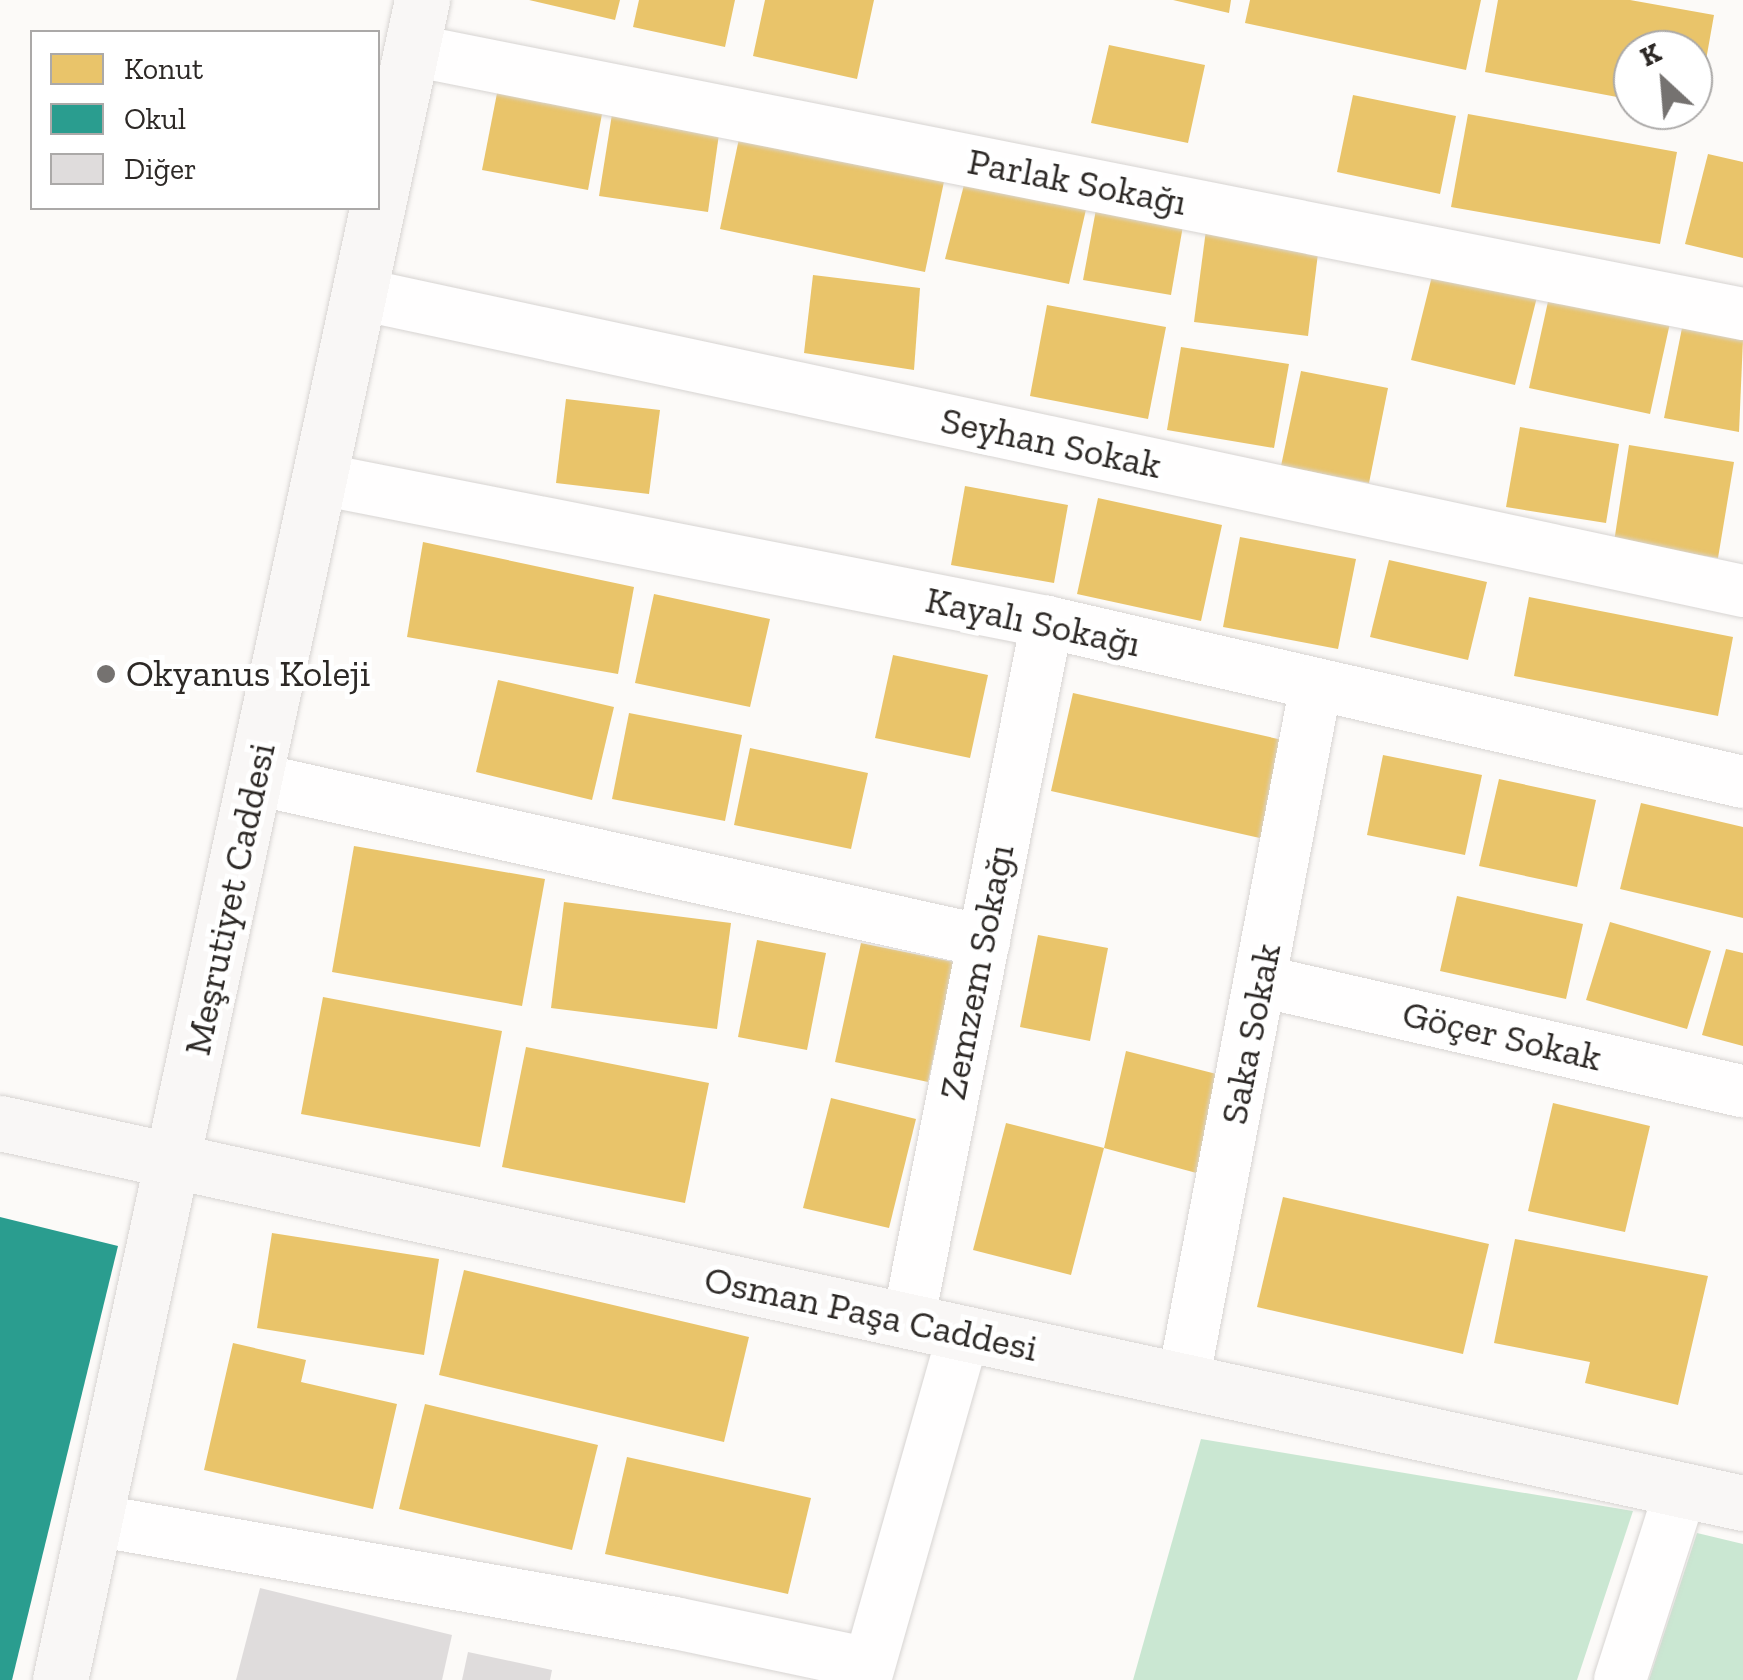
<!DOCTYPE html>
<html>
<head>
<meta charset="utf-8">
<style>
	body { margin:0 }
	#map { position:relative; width:1743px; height:1680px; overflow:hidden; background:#fcfaf8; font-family:"Zilla Slab",serif }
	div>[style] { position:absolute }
	.green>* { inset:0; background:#cae7d2 }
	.homes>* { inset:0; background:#e9c46a }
	.schools>* { inset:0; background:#2a9d8f }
	.building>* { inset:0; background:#dfdcdc }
	.roads { filter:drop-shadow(0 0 2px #d7d4d2) drop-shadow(0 0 2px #d7d4d2) }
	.street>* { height:52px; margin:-26px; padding:0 26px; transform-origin:26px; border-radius:26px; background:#fffefe }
	.secondary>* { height:55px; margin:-27.5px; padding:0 27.5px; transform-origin:27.5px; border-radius:27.5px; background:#f9f7f6 }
	.dots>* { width:28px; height:28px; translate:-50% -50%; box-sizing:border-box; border:5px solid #fff; border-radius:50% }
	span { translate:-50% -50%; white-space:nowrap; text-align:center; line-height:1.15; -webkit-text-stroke:10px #fff; paint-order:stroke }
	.street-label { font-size:38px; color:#2d2926 }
	.poi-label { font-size:38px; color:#2d2926 }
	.left { translate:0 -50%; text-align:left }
	.legend { position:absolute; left:30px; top:30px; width:350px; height:180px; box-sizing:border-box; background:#fff; border:2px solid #aba9a8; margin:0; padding:12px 18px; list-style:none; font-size:30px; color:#2d2926 }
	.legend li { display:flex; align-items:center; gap:20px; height:50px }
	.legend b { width:50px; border:2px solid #aba9a8 }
	.north { position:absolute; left:1613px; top:30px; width:100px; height:100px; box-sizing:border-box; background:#fff; border:2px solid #aba9a8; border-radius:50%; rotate:334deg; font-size:28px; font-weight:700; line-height:40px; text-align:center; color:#2d2926 }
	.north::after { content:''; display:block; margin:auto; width:35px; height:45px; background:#757270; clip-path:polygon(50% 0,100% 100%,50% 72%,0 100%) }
</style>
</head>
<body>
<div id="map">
	<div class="green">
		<div style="clip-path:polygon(1201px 1439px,1633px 1511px,1577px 1680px,1133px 1680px)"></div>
		<div style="clip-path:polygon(1697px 1533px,1743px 1544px,1743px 1680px,1649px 1680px)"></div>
	</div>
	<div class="homes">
		<div style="clip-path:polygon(529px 0,620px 0,615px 20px)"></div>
		<div style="clip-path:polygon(639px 0,735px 0,725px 47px,633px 27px)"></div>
		<div style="clip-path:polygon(765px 0,874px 0,857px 79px,753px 56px)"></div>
		<div style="clip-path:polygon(1173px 0,1231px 0,1229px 13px)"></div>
		<div style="clip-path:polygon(1250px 0,1481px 0,1466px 70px,1245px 23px)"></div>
		<div style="clip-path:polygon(1498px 0,1630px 0,1714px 15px,1697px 111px,1693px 50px,1633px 50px,1633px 100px,1485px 72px)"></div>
		<div style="clip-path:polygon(1109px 45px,1205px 65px,1188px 143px,1091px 123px)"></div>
		<div style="clip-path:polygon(499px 83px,604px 103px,588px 190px,482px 170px)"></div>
		<div style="clip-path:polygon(1353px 95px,1456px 116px,1440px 194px,1337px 172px)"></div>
		<div style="clip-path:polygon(613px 108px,720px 127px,708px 212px,599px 196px)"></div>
		<div style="clip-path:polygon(1468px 114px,1677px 152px,1660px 244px,1451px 207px)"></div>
		<div style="clip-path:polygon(741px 129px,946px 172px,925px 272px,720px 229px)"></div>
		<div style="clip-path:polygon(1708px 154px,1743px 162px,1743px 258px,1685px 244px)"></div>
		<div style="clip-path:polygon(966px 177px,1087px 205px,1069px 284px,945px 259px)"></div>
		<div style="clip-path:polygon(1097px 204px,1184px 220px,1171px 295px,1083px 280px)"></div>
		<div style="clip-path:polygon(1206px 230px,1319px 245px,1308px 336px,1194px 322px)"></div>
		<div style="clip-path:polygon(1433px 272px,1537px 297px,1515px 385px,1411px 360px)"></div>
		<div style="clip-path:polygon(813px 275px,920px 288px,914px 370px,804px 353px)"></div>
		<div style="clip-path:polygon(1549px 297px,1670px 323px,1650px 414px,1529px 388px)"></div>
		<div style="clip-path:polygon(1047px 305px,1166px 327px,1148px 419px,1030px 396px)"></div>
		<div style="clip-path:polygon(1682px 328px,1743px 339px,1739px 432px,1664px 418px)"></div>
		<div style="clip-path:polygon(1181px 347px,1289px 364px,1274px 448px,1167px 430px)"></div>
		<div style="clip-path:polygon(1301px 371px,1388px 388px,1369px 483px,1281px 466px)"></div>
		<div style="clip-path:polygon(566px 399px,660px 410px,649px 494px,556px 483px)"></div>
		<div style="clip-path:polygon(1520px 427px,1619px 444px,1606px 523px,1506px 507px)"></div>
		<div style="clip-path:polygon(1629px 445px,1734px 462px,1718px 558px,1614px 542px)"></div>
		<div style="clip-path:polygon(965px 486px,1068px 505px,1054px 583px,951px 565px)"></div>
		<div style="clip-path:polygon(1098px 498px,1222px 525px,1201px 621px,1077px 594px)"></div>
		<div style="clip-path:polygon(1240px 537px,1356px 559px,1338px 649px,1223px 627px)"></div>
		<div style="clip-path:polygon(423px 542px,634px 587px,618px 674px,407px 637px)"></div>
		<div style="clip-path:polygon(1389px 560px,1487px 582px,1468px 660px,1370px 637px)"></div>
		<div style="clip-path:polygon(654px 594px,770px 619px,750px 707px,635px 683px)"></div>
		<div style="clip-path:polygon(1529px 597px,1733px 637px,1718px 716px,1514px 676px)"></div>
		<div style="clip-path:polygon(893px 655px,988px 675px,970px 758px,875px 738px)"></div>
		<div style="clip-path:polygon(498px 680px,614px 707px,592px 800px,476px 772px)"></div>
		<div style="clip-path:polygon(1073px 693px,1296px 743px,1273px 841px,1051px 791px)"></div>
		<div style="clip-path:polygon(629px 713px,742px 735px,725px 821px,612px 799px)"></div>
		<div style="clip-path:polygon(750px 748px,868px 773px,851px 849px,734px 825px)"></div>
		<div style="clip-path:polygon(1383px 755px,1482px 775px,1465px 855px,1367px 835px)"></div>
		<div style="clip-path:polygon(1499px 779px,1596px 800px,1577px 887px,1479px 866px)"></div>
		<div style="clip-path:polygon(1641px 803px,1743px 827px,1743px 918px,1620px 889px)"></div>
		<div style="clip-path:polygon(354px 846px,545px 879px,522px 1006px,332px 972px)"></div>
		<div style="clip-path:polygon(1457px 896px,1583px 924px,1566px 999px,1440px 971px)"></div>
		<div style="clip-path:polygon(564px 902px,731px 923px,717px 1029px,551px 1008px)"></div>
		<div style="clip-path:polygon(1610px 922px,1711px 951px,1687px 1029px,1586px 1000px)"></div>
		<div style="clip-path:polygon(1038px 935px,1108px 948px,1090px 1041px,1020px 1027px)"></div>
		<div style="clip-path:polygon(757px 940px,826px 953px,807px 1050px,738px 1037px)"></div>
		<div style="clip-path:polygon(861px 943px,954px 962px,928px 1082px,835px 1062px)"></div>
		<div style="clip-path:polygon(1726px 949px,1743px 953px,1743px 1046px,1702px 1035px)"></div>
		<div style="clip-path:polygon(323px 997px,502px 1031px,480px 1147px,301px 1114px)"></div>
		<div style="clip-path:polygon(526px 1047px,709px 1083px,685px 1203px,502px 1167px)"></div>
		<div style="clip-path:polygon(1126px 1051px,1240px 1080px,1215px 1178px,1104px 1148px)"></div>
		<div style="clip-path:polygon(831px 1098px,916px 1119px,889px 1228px,803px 1208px)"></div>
		<div style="clip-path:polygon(1553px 1103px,1650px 1126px,1625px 1232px,1528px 1211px)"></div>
		<div style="clip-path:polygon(1006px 1123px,1104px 1148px,1071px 1275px,973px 1250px)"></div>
		<div style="clip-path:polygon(1283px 1197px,1489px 1244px,1463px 1354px,1257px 1307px)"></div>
		<div style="clip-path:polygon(272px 1233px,439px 1259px,424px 1355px,257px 1328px)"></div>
		<div style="clip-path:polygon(1515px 1239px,1708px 1276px,1678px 1405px,1585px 1383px,1590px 1362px,1494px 1343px)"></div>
		<div style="clip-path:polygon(464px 1270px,749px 1337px,724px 1442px,439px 1375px)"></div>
		<div style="clip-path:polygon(233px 1343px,306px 1360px,301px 1382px,397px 1404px,373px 1509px,204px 1470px)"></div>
		<div style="clip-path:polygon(425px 1404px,598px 1445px,572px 1550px,399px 1509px)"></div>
		<div style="clip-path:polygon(627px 1457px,811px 1498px,788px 1594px,605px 1554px)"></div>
	</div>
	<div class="schools">
		<div style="clip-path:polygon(0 1217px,118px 1246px,12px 1680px,0 1680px)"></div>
	</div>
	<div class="building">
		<div style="clip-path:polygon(260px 1588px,452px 1635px,442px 1680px,236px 1680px)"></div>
		<div style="clip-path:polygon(468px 1652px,552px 1670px,550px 1680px,462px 1680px)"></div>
	</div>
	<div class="roads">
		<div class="street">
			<div style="left:412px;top:50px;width:1357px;rotate:11.22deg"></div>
			<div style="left:360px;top:294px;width:1415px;rotate:12.12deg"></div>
			<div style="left:320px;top:479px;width:741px;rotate:11.13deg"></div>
			<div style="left:1047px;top:622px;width:714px;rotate:12.95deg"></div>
			<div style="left:256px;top:779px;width:746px;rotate:12.55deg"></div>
			<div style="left:1261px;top:981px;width:494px;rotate:12.9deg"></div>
			<div style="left:908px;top:1322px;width:714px;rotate:-78.77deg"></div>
			<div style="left:1183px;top:1382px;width:710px;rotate:-79.2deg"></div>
			<div style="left:95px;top:1520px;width:589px;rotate:10.07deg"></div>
			<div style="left:675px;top:1623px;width:198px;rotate:11.9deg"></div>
			<div style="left:865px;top:1680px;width:359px;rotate:-74.1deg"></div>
			<div style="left:1620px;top:1680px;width:200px;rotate:-72.2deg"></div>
		</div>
		<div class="secondary">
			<div style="left:0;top:1123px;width:1784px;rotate:12.3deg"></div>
			<div style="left:60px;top:1680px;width:1719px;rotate:-77.84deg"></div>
		</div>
	</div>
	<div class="dots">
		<div style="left:106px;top:674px;background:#757270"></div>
	</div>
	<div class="street-label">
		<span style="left:1077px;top:182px;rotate:11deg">Parlak Sokağı</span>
		<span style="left:1051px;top:443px;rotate:12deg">Seyhan Sokak</span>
		<span style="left:1033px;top:622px;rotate:12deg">Kayalı Sokağı</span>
		<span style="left:230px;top:899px;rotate:-78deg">Meşrutiyet Caddesi</span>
		<span style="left:977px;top:972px;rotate:-79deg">Zemzem Sokağı</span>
		<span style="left:1251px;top:1034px;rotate:-79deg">Saka Sokak</span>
		<span style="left:1502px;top:1036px;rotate:13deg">Göçer Sokak</span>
		<span style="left:871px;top:1314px;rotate:12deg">Osman Paşa Caddesi</span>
	</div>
	<div class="poi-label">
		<span class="left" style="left:126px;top:674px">Okyanus Koleji</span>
	</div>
	<ul class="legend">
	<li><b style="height:28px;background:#e9c46a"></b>Konut</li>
	<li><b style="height:28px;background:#2a9d8f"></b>Okul</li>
	<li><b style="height:28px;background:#dfdcdc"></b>Diğer</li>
	</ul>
	<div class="north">K</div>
</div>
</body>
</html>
